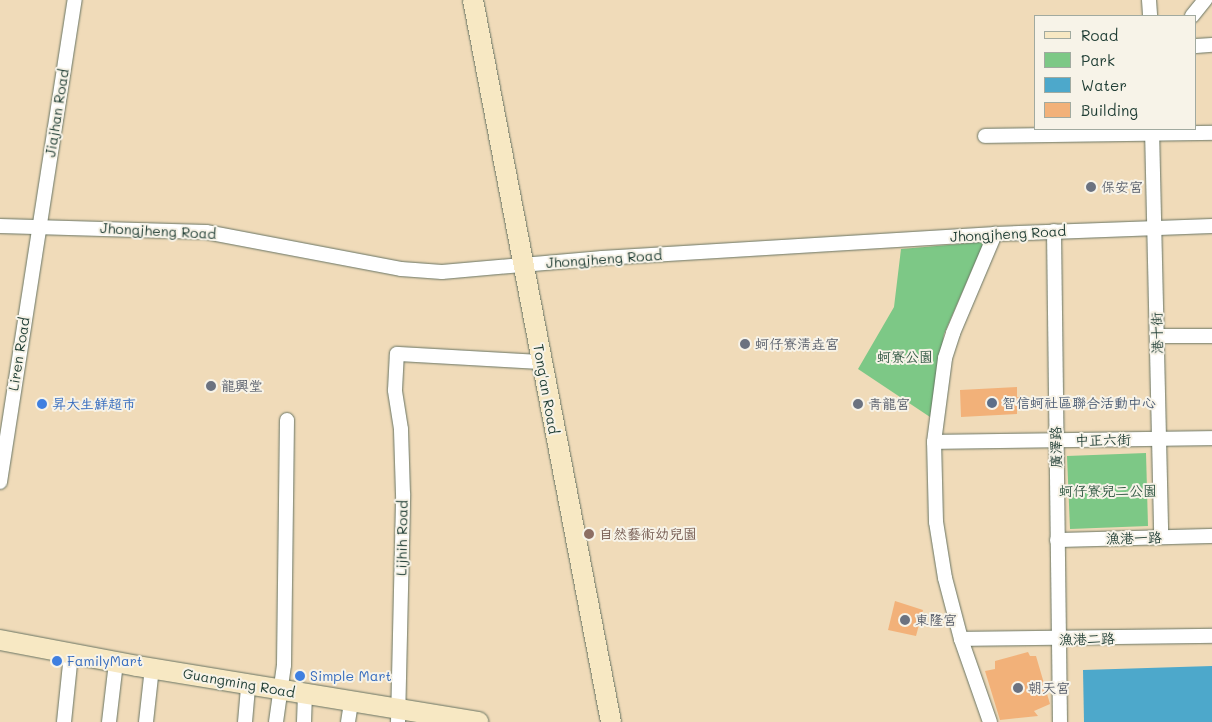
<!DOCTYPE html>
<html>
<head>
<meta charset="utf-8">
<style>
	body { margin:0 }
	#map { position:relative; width:1212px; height:722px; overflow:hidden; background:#f0dbb9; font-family:Mali,"LXGW WenKai TC",sans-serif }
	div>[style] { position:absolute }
	.green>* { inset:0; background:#7dc886 }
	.water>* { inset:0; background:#4da8cb }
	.building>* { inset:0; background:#f2b179 }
	.roads { filter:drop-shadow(0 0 1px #687463) drop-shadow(0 0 1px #687463) }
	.street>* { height:14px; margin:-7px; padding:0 7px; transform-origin:7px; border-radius:7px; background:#fff }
	.secondary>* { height:20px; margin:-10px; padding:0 10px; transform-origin:10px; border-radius:10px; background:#f7e8c3 }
	.dots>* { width:14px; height:14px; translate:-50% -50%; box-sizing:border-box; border:2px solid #f7f3e8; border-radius:50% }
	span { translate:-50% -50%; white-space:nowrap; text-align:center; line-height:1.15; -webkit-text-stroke:4px #f7f3e8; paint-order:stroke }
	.street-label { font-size:14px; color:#1f3d34 }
	.worship-label { font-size:14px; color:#5b616d }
	.left { translate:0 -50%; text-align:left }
	.park-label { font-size:14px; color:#325944 }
	.service-label { font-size:14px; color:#4e5e75 }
	.shop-label { font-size:14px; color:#366cbe }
	.education-label { font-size:14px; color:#785e54 }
	.legend { position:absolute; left:1034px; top:15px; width:162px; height:115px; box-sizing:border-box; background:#f7f3e8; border:1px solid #a1aaa0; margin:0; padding:6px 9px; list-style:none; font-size:15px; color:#1f3d34 }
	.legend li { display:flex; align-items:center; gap:10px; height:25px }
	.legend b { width:25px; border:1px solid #a1aaa0 }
</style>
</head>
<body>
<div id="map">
	<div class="green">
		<div style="clip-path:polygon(984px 242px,944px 334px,930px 417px,858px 369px,894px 307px,901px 249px)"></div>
		<div style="clip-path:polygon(1146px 453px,1148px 526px,1070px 529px,1067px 456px)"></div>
	</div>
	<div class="water">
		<div style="clip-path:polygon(1212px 666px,1212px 722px,1084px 722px,1083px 670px)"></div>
	</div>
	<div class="building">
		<div style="clip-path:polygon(1017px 387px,1017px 397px,1022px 397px,1023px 408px,1017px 408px,1017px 414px,961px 417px,960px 390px)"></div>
		<div style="clip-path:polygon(895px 601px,923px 610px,916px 636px,888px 630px)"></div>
		<div style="clip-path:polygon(1028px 652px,1030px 656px,1036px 656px,1050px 704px,1034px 711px,1038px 716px,1000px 720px,985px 671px,995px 669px,995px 661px)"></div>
	</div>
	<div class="roads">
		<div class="street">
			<div style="left:1149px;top:0;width:16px;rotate:86deg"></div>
			<div style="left:1192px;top:16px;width:21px;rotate:-51deg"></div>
			<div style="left:1196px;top:46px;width:16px;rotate:-4deg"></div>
			<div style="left:1152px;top:129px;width:408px;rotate:88.7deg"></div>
			<div style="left:985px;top:136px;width:227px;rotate:-0.8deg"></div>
			<div style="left:0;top:226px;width:206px;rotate:1.7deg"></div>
			<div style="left:206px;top:232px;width:198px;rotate:10.7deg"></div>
			<div style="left:401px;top:269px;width:41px;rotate:4.2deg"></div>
			<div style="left:442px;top:272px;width:161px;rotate:-5deg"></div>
			<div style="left:602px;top:258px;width:394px;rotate:-3.5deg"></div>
			<div style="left:995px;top:234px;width:217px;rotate:-2.1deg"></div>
			<div style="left:1054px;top:231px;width:491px;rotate:89.3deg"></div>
			<div style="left:1157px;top:336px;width:55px"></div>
			<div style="left:934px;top:442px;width:278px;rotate:-0.8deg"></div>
			<div style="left:0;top:482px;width:488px;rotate:-81.2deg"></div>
			<div style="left:1057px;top:540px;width:155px;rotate:-1.5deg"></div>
			<div style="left:961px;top:639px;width:251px;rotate:-0.7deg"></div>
			<div style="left:64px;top:722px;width:68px;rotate:-84.1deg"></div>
			<div style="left:109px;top:722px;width:60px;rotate:-83.3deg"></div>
			<div style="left:146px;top:722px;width:54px;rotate:-83.7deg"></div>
			<div style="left:245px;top:722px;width:38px;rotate:-85deg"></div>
			<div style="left:276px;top:722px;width:58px;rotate:-82deg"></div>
			<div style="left:284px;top:665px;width:245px;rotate:-89.3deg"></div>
			<div style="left:304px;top:722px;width:28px;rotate:-88deg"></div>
			<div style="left:348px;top:722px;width:20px;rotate:-81deg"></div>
			<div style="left:398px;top:722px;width:228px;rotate:-88.7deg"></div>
			<div style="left:403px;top:494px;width:65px;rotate:-91.8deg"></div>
			<div style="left:401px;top:429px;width:39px;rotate:-99deg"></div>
			<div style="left:395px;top:390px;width:36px;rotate:-87deg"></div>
			<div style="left:397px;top:354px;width:145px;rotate:3.2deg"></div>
			<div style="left:990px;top:722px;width:88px;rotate:-109.3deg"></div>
			<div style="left:961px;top:639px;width:63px;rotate:-104.7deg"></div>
			<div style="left:945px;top:578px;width:57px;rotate:-99.1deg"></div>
			<div style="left:936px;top:522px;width:80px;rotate:-91.4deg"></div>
			<div style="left:934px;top:442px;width:85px;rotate:-82.5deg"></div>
			<div style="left:945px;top:358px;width:26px;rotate:-72deg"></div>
			<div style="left:953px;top:333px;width:108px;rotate:-67deg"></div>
		</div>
		<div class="secondary">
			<div style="left:473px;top:0;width:735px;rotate:79.18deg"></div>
			<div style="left:0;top:640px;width:139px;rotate:10.7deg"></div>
			<div style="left:137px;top:666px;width:346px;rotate:9.3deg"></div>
		</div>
	</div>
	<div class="dots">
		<div style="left:1091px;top:187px;background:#6b7280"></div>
		<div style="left:745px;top:344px;background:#6b7280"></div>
		<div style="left:211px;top:386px;background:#6b7280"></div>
		<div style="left:992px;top:403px;background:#5c6f8a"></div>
		<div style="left:42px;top:404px;background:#3f7fe0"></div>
		<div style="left:858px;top:404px;background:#6b7280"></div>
		<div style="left:589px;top:534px;background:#8d6e63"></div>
		<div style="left:905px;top:620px;background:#6b7280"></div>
		<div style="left:57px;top:661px;background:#3f7fe0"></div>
		<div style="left:300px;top:676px;background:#3f7fe0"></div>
		<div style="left:1018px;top:688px;background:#6b7280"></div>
	</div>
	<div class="street-label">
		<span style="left:57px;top:113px;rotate:-81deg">Jiajhan Road</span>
		<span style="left:158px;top:231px;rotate:3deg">Jhongjheng Road</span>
		<span style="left:1008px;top:234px;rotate:-3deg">Jhongjheng Road</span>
		<span style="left:604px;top:259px;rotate:-4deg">Jhongjheng Road</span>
		<span style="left:1157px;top:333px;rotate:-91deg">港十街</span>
		<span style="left:19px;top:354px;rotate:-81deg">Liren Road</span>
		<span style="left:546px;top:389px;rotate:80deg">Tong'an Road</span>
		<span style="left:1103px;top:440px;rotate:-1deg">中正六街</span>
		<span style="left:1056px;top:447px;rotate:-91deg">廣澤路</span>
		<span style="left:402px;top:538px;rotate:-89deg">Lijhih Road</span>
		<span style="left:1134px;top:538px;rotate:-1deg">漁港一路</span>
		<span style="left:1087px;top:639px;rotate:-1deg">漁港二路</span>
		<span style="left:239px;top:683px;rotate:10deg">Guangming Road</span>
	</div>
	<div class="worship-label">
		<span class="left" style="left:1101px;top:187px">保安宮</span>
		<span class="left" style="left:755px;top:344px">蚵仔寮清垚宮</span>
		<span class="left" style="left:221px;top:386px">龍興堂</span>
		<span class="left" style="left:868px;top:404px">青龍宮</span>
		<span class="left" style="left:915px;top:620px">東隆宮</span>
		<span class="left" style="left:1028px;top:688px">朝天宮</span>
	</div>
	<div class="park-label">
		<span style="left:905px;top:357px">蚵寮公園</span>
		<span style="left:1108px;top:491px">蚵仔寮兒二公園</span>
	</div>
	<div class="service-label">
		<span class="left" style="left:1002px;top:403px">智信蚵社區聯合活動中心</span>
	</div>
	<div class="shop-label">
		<span class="left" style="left:52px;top:404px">昇大生鮮超市</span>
		<span class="left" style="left:67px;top:661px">FamilyMart</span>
		<span class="left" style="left:310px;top:676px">Simple Mart</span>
	</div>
	<div class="education-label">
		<span class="left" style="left:599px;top:534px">自然藝術幼兒園</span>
	</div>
	<ul class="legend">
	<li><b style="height:6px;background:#f7e8c3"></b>Road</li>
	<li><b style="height:14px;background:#7dc886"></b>Park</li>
	<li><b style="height:14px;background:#4da8cb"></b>Water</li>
	<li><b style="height:14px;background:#f2b179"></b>Building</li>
	</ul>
</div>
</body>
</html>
